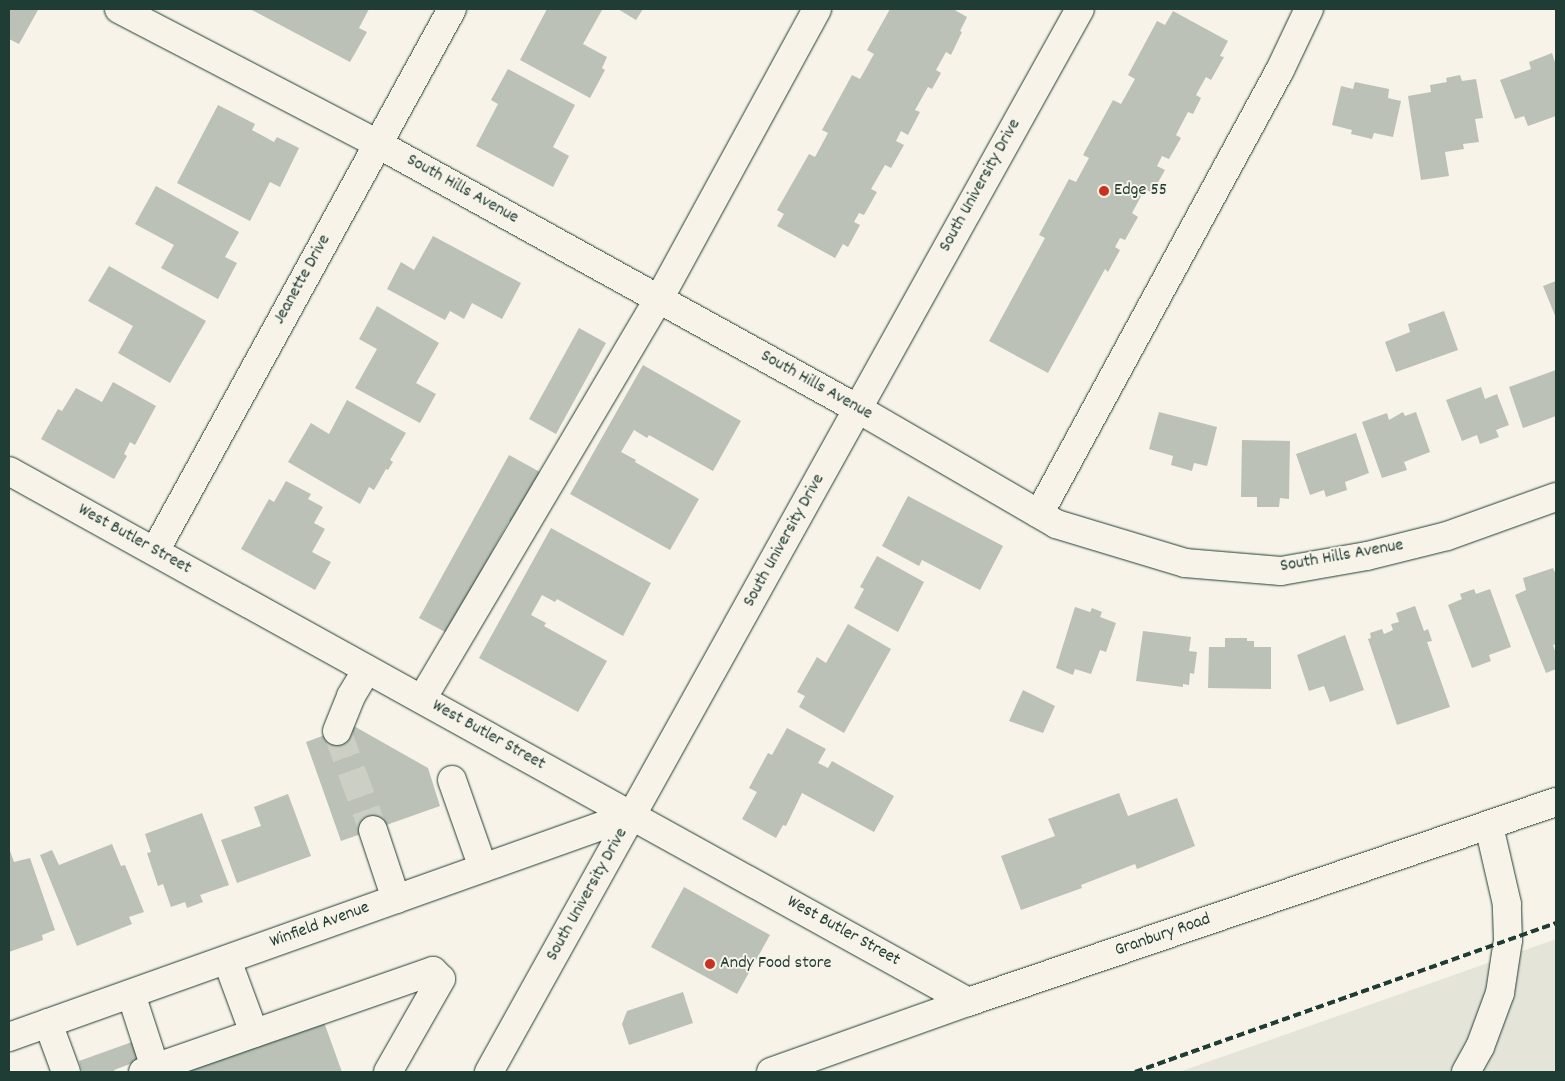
<!DOCTYPE html>
<html>
<head>
<meta charset="utf-8">
<style>
	body { margin:0 }
	#map { position:relative; width:1565px; height:1081px; overflow:hidden; background:#f7f3e8; font-family:Dekko,sans-serif }
	div>[style] { position:absolute }
	.built>* { inset:0; background:#e5e4d9 }
	.building>* { inset:0; background:#bbc1b6 }
	.minor-tunnel>* { height:28px; margin-top:-14px; transform-origin:0; background:repeating-linear-gradient(90deg,#cccfc4 0 28px,transparent 0 42px) }
	.roads { filter:drop-shadow(0 0 1px #1f3d34) drop-shadow(0 0 1px #1f3d34) }
	.minor>* { height:28px; margin:-14px; padding:0 14px; transform-origin:14px; border-radius:14px; background:#f7f3e8 }
	.rail>* { height:4px; margin-top:-2px; transform-origin:0; background:repeating-linear-gradient(90deg,#1f3d34 0 8px,transparent 0 12px) }
	.dots>* { width:14px; height:14px; translate:-50% -50%; box-sizing:border-box; border:2px solid #f7f3e8; border-radius:50% }
	span { translate:-50% -50%; white-space:nowrap; text-align:center; line-height:1.15; -webkit-text-stroke:4px #f7f3e8; paint-order:stroke }
	.street-label { font-size:18px; color:#1f3d34 }
	.poi-label { font-size:18px; color:#1f3d34 }
	.left { translate:0 -50%; text-align:left }
	.frame { position:absolute; inset:0; border:10px solid #1f3d34; pointer-events:none }
</style>
</head>
<body>
<div id="map">
	<div class="built">
		<div style="clip-path:polygon(1556px 939px,1556px 1072px,1179px 1072px)"></div>
	</div>
	<div class="building">
		<div style="clip-path:polygon(9px 9px,38px 10px,19px 44px,9px 39px)"></div>
		<div style="clip-path:polygon(250px 9px,369px 9px,359px 28px,367px 32px,350px 62px)"></div>
		<div style="clip-path:polygon(547px 9px,602px 10px,583px 44px,607px 57px,602px 68px,605px 70px,590px 98px,520px 60px)"></div>
		<div style="clip-path:polygon(618px 9px,643px 9px,636px 20px)"></div>
		<div style="clip-path:polygon(890px 9px,953px 9px,967px 17px,960px 31px,962px 32px,951px 55px,946px 52px,936px 70px,941px 73px,932px 89px,928px 87px,915px 110px,920px 112px,908px 135px,901px 131px,896px 141px,904px 145px,891px 168px,885px 165px,871px 189px,877px 192px,864px 215px,859px 213px,854px 222px,860px 225px,848px 247px,843px 244px,835px 258px,777px 226px,784px 214px,777px 210px,809px 154px,815px 157px,828px 133px,822px 130px,852px 75px,860px 79px,874px 54px,867px 50px)"></div>
		<div style="clip-path:polygon(1173px 11px,1228px 41px,1220px 56px,1224px 57px,1211px 80px,1206px 77px,1196px 95px,1201px 98px,1193px 114px,1188px 112px,1176px 135px,1181px 138px,1169px 159px,1162px 156px,1157px 166px,1165px 170px,1152px 193px,1145px 189px,1132px 213px,1138px 217px,1125px 240px,1120px 238px,1115px 247px,1120px 250px,1108px 272px,1105px 269px,1048px 373px,989px 341px,1045px 238px,1039px 235px,1069px 179px,1076px 182px,1089px 158px,1083px 155px,1113px 100px,1121px 104px,1135px 79px,1128px 75px,1157px 21px,1165px 25px)"></div>
		<div style="clip-path:polygon(1552px 53px,1556px 65px,1556px 116px,1528px 126px,1524px 116px,1515px 119px,1500px 80px,1531px 69px,1529px 62px)"></div>
		<div style="clip-path:polygon(508px 69px,575px 105px,553px 147px,569px 156px,553px 187px,476px 146px,498px 104px,491px 100px)"></div>
		<div style="clip-path:polygon(1460px 75px,1462px 81px,1476px 79px,1483px 118px,1475px 119px,1479px 142px,1463px 144px,1464px 149px,1445px 152px,1449px 176px,1421px 180px,1408px 96px,1431px 92px,1430px 85px,1447px 82px,1446px 78px)"></div>
		<div style="clip-path:polygon(1355px 82px,1389px 89px,1388px 98px,1401px 101px,1393px 137px,1374px 133px,1372px 139px,1351px 134px,1352px 130px,1332px 125px,1341px 86px,1353px 89px)"></div>
		<div style="clip-path:polygon(218px 105px,255px 124px,252px 130px,274px 142px,277px 137px,299px 148px,280px 187px,270px 182px,250px 221px,177px 183px)"></div>
		<div style="clip-path:polygon(156px 186px,239px 232px,225px 257px,237px 263px,218px 299px,161px 268px,174px 245px,135px 224px)"></div>
		<div style="clip-path:polygon(433px 236px,521px 283px,502px 319px,472px 303px,464px 319px,450px 311px,445px 320px,387px 289px,401px 262px,414px 270px)"></div>
		<div style="clip-path:polygon(109px 266px,206px 321px,170px 383px,118px 353px,133px 326px,88px 301px)"></div>
		<div style="clip-path:polygon(1556px 281px,1556px 318px,1543px 286px)"></div>
		<div style="clip-path:polygon(377px 306px,439px 343px,416px 383px,436px 394px,420px 423px,355px 388px,377px 349px,359px 339px)"></div>
		<div style="clip-path:polygon(1444px 311px,1458px 350px,1396px 372px,1385px 342px,1410px 332px,1408px 324px)"></div>
		<div style="clip-path:polygon(579px 328px,606px 343px,556px 434px,529px 419px)"></div>
		<div style="clip-path:polygon(643px 365px,741px 421px,713px 471px,649px 435px,647px 438px,634px 430px,621px 452px,636px 460px,635px 462px,699px 499px,670px 550px,570px 494px)"></div>
		<div style="clip-path:polygon(1556px 370px,1556px 416px,1523px 428px,1509px 387px)"></div>
		<div style="clip-path:polygon(113px 382px,156px 406px,135px 445px,130px 442px,124px 454px,127px 456px,114px 479px,41px 439px,58px 409px,62px 411px,76px 388px,102px 402px)"></div>
		<div style="clip-path:polygon(1481px 387px,1485px 399px,1497px 394px,1509px 425px,1496px 430px,1499px 437px,1480px 444px,1477px 435px,1462px 441px,1446px 400px)"></div>
		<div style="clip-path:polygon(347px 400px,406px 433px,390px 460px,393px 462px,388px 470px,386px 469px,374px 490px,369px 487px,360px 504px,288px 462px,311px 423px,329px 434px)"></div>
		<div style="clip-path:polygon(1159px 412px,1217px 427px,1207px 466px,1194px 463px,1192px 471px,1171px 465px,1173px 456px,1149px 449px)"></div>
		<div style="clip-path:polygon(1403px 412px,1405px 416px,1416px 412px,1430px 452px,1404px 462px,1407px 470px,1382px 478px,1362px 422px,1387px 413px,1389px 420px)"></div>
		<div style="clip-path:polygon(1356px 433px,1369px 473px,1345px 482px,1347px 490px,1326px 497px,1324px 490px,1310px 495px,1296px 454px)"></div>
		<div style="clip-path:polygon(1242px 440px,1290px 441px,1289px 499px,1280px 498px,1279px 507px,1257px 507px,1257px 497px,1241px 497px)"></div>
		<div style="clip-path:polygon(509px 455px,540px 472px,513px 523px,509px 521px,447px 633px,419px 618px)"></div>
		<div style="clip-path:polygon(286px 481px,311px 494px,308px 499px,323px 507px,314px 523px,325px 529px,312px 552px,331px 562px,315px 590px,241px 549px,269px 499px,274px 502px)"></div>
		<div style="clip-path:polygon(908px 496px,1003px 546px,980px 590px,922px 560px,919px 566px,882px 546px)"></div>
		<div style="clip-path:polygon(551px 528px,651px 583px,623px 636px,557px 599px,555px 602px,542px 595px,531px 615px,546px 623px,544px 626px,607px 661px,578px 712px,479px 658px)"></div>
		<div style="clip-path:polygon(877px 556px,924px 582px,898px 632px,854px 608px,864px 589px,860px 587px)"></div>
		<div style="clip-path:polygon(1553px 568px,1556px 575px,1556px 644px,1553px 645px,1556px 654px,1556px 669px,1546px 673px,1515px 595px,1526px 590px,1523px 578px)"></div>
		<div style="clip-path:polygon(1474px 589px,1476px 594px,1490px 589px,1511px 647px,1489px 655px,1491px 661px,1472px 668px,1448px 605px,1462px 599px,1460px 594px)"></div>
		<div style="clip-path:polygon(1415px 606px,1424px 631px,1428px 629px,1432px 641px,1427px 642px,1450px 707px,1397px 725px,1368px 639px,1371px 638px,1370px 633px,1382px 629px,1384px 634px,1393px 630px,1391px 624px,1399px 622px,1396px 613px)"></div>
		<div style="clip-path:polygon(1075px 607px,1090px 612px,1092px 608px,1102px 612px,1100px 617px,1116px 623px,1106px 652px,1100px 650px,1091px 674px,1075px 669px,1073px 675px,1056px 668px)"></div>
		<div style="clip-path:polygon(848px 624px,891px 649px,844px 733px,799px 707px,805px 696px,797px 692px,817px 657px,826px 663px)"></div>
		<div style="clip-path:polygon(1143px 631px,1191px 637px,1189px 651px,1197px 652px,1194px 674px,1190px 673px,1189px 685px,1183px 684px,1183px 687px,1136px 681px)"></div>
		<div style="clip-path:polygon(1345px 635px,1364px 690px,1330px 702px,1324px 686px,1309px 691px,1297px 655px)"></div>
		<div style="clip-path:polygon(1225px 638px,1247px 638px,1247px 641px,1254px 641px,1254px 647px,1271px 647px,1271px 689px,1208px 688px,1209px 647px,1225px 647px)"></div>
		<div style="clip-path:polygon(1023px 690px,1055px 706px,1043px 733px,1009px 721px)"></div>
		<div style="clip-path:polygon(352px 725px,428px 768px,440px 806px,341px 841px,306px 742px)"></div>
		<div style="clip-path:polygon(787px 728px,826px 749px,818px 763px,828px 768px,832px 761px,894px 796px,874px 832px,802px 793px,786px 826px,783px 825px,776px 838px,742px 819px,757px 792px,749px 788px,768px 753px,772px 755px)"></div>
		<div style="clip-path:polygon(1119px 793px,1128px 816px,1177px 798px,1195px 846px,1137px 869px,1135px 864px,1081px 885px,1082px 888px,1021px 910px,1001px 856px,1055px 836px,1048px 819px)"></div>
		<div style="clip-path:polygon(288px 794px,311px 856px,237px 883px,221px 840px,261px 826px,254px 807px)"></div>
		<div style="clip-path:polygon(202px 813px,229px 885px,200px 895px,203px 902px,187px 908px,185px 902px,171px 907px,163px 884px,158px 886px,147px 853px,151px 852px,145px 834px)"></div>
		<div style="clip-path:polygon(112px 844px,121px 866px,125px 865px,144px 912px,129px 917px,132px 924px,77px 946px,40px 855px,52px 850px,59px 865px)"></div>
		<div style="clip-path:polygon(9px 848px,14px 862px,30px 858px,55px 930px,42px 935px,43px 940px,9px 952px)"></div>
		<div style="clip-path:polygon(684px 887px,770px 935px,737px 994px,651px 947px)"></div>
		<div style="clip-path:polygon(683px 992px,693px 1023px,629px 1045px,622px 1024px,627px 1011px)"></div>
		<div style="clip-path:polygon(321px 1014px,342px 1072px,160px 1072px)"></div>
		<div style="clip-path:polygon(132px 1042px,138px 1061px,114px 1070px,115px 1072px,82px 1072px,79px 1061px)"></div>
	</div>
	<div class="minor-tunnel">
		<div style="left:337px;top:731px;width:105px;rotate:70deg"></div>
	</div>
	<div class="roads">
		<div class="minor">
			<div style="left:119px;top:9px;width:292px;rotate:27.5deg"></div>
			<div style="left:378px;top:144px;width:548px;rotate:28.9deg"></div>
			<div style="left:858px;top:409px;width:229px;rotate:30.1deg"></div>
			<div style="left:1056px;top:524px;width:135px;rotate:16.8deg"></div>
			<div style="left:1185px;top:563px;width:96px;rotate:4.8deg"></div>
			<div style="left:1281px;top:571px;width:87px;rotate:-9.9deg"></div>
			<div style="left:1367px;top:556px;width:82px;rotate:-14deg"></div>
			<div style="left:1447px;top:536px;width:116px;rotate:-19.7deg"></div>
			<div style="left:9px;top:471px;width:1096px;rotate:28.97deg"></div>
			<div style="left:1039px;top:514px;width:505px;rotate:-61.51deg"></div>
			<div style="left:1280px;top:70px;width:68px;rotate:-64.6deg"></div>
			<div style="left:155px;top:551px;width:618px;rotate:-61.28deg"></div>
			<div style="left:422px;top:699px;width:465px;rotate:-59.4deg"></div>
			<div style="left:659px;top:299px;width:330px;rotate:-61.4deg"></div>
			<div style="left:337px;top:731px;width:38px;rotate:-68deg"></div>
			<div style="left:351px;top:696px;width:31px;rotate:-59deg"></div>
			<div style="left:452px;top:780px;width:93px;rotate:70.6deg"></div>
			<div style="left:373px;top:830px;width:73px;rotate:71.6deg"></div>
			<div style="left:227px;top:960px;width:78px;rotate:69.7deg"></div>
			<div style="left:131px;top:994px;width:78px;rotate:72deg"></div>
			<div style="left:48px;top:1023px;width:52px;rotate:69.8deg"></div>
			<div style="left:9px;top:1037px;width:661px;rotate:-19.61deg"></div>
			<div style="left:143px;top:1072px;width:307px;rotate:-19.2deg"></div>
			<div style="left:433px;top:971px;width:11px;rotate:45deg"></div>
			<div style="left:441px;top:979px;width:107px;rotate:119.7deg"></div>
			<div style="left:489px;top:1072px;width:1216px;rotate:-60.93deg"></div>
			<div style="left:771px;top:1072px;width:209px;rotate:-19.6deg"></div>
			<div style="left:968px;top:1002px;width:621px;rotate:-18.79deg"></div>
			<div style="left:1466px;top:1072px;width:29px;rotate:-61deg"></div>
			<div style="left:1480px;top:1047px;width:58px;rotate:-69.7deg"></div>
			<div style="left:1500px;top:993px;width:54px;rotate:-81.4deg"></div>
			<div style="left:1508px;top:940px;width:36px;rotate:-92deg"></div>
			<div style="left:1507px;top:904px;width:80px;rotate:-103deg"></div>
		</div>
	</div>
	<div class="rail">
		<div style="left:1135px;top:1072px;width:447px;rotate:-19.5deg"></div>
	</div>
	<div class="dots">
		<div style="left:1104px;top:191px;background:#c8321e"></div>
		<div style="left:710px;top:964px;background:#c8321e"></div>
	</div>
	<div class="street-label">
		<span style="left:981px;top:186px;rotate:-61deg">South University Drive</span>
		<span style="left:462px;top:190px;rotate:29deg">South Hills Avenue</span>
		<span style="left:303px;top:280px;rotate:-61deg">Jeanette Drive</span>
		<span style="left:816px;top:386px;rotate:29deg">South Hills Avenue</span>
		<span style="left:134px;top:540px;rotate:29deg">West Butler Street</span>
		<span style="left:785px;top:541px;rotate:-61deg">South University Drive</span>
		<span style="left:1342px;top:557px;rotate:-10deg">South Hills Avenue</span>
		<span style="left:488px;top:736px;rotate:29deg">West Butler Street</span>
		<span style="left:588px;top:895px;rotate:-61deg">South University Drive</span>
		<span style="left:320px;top:926px;rotate:-20deg">Winfield Avenue</span>
		<span style="left:843px;top:932px;rotate:29deg">West Butler Street</span>
		<span style="left:1163px;top:936px;rotate:-19deg">Granbury Road</span>
	</div>
	<div class="poi-label">
		<span class="left" style="left:1114px;top:191px">Edge 55</span>
		<span class="left" style="left:720px;top:964px">Andy Food store</span>
	</div>
	<div class="frame"></div>
</div>
</body>
</html>
